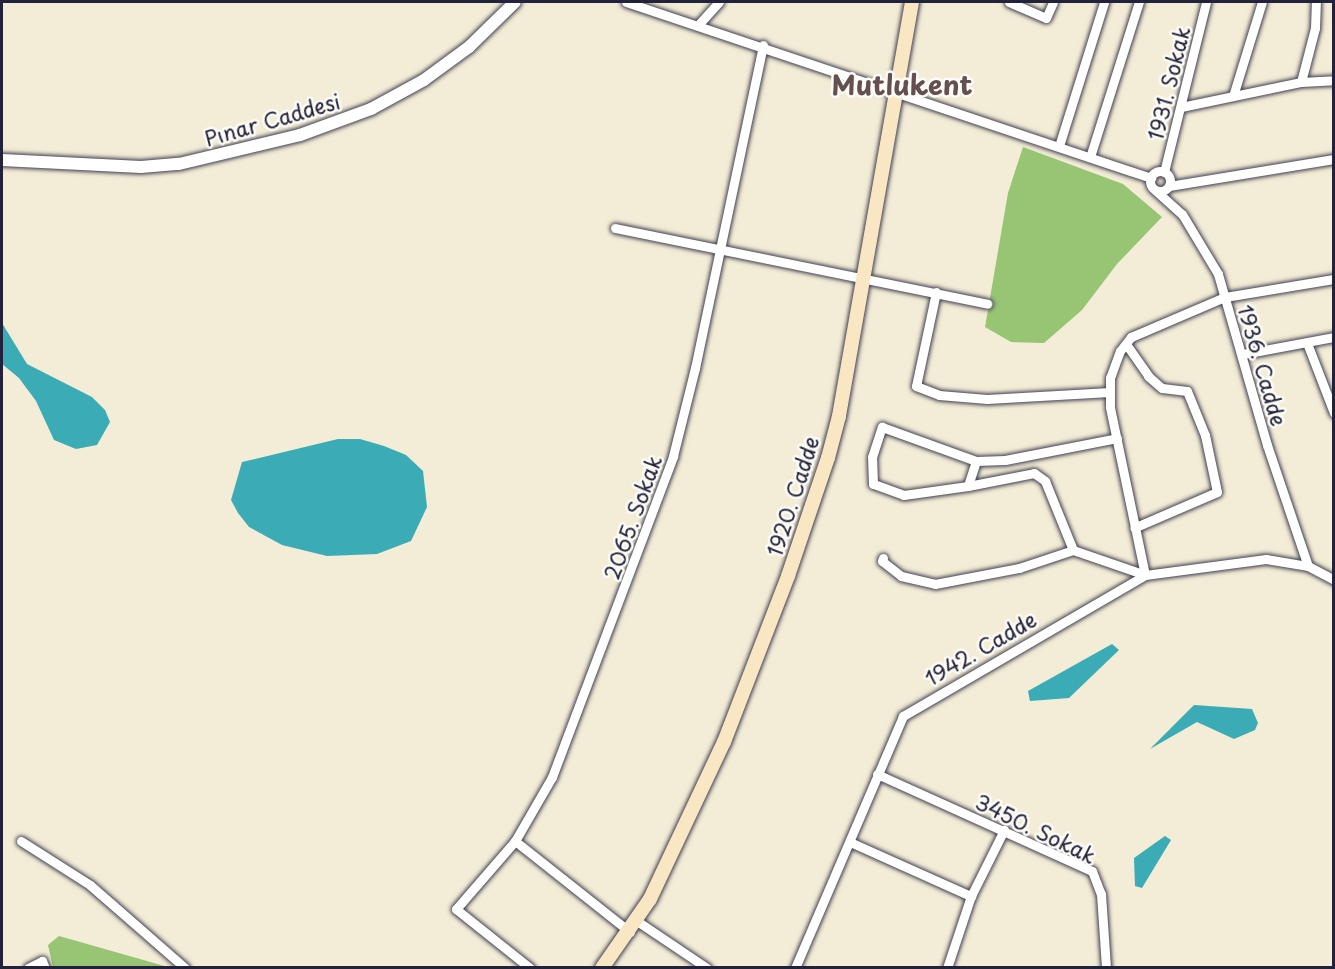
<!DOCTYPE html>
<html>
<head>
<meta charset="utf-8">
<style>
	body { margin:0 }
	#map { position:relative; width:1335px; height:969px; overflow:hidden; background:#f3ecd6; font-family:"Playpen Sans",sans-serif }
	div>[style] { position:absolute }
	.green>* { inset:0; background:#97c574 }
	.water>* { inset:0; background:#3bacb5 }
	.roads { filter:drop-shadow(0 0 2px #414052) drop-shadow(0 0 2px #414052) }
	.minor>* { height:9px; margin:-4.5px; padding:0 4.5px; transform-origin:4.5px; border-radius:4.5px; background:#fff }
	.minor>.ring { margin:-4.5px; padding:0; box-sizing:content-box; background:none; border:9px solid #fff; border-radius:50% }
	.tertiary>* { height:12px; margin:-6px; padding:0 6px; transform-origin:6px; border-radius:6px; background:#fff }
	.secondary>* { height:14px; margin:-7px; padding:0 7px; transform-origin:7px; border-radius:7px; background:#f9e7c3 }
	span { translate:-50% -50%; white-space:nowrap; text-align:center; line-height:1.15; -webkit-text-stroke:5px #fdfcf7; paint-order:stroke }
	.street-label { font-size:21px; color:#22223b }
	.district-label { font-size:27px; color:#645050; font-weight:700 }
	.frame { position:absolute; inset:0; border:3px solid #22223b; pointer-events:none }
</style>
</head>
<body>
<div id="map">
	<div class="green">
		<div style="clip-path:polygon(1023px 147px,1123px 184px,1162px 217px,1117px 264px,1082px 310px,1044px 343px,1011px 342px,985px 327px,1008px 193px)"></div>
		<div style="clip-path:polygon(59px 936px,168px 967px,53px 967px,48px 945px)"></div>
	</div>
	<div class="water">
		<div style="clip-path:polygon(2px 323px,27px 364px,92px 397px,105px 410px,110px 422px,97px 445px,76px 449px,54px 440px,36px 401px,19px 378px,2px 364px)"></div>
		<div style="clip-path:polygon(338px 439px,360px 439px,384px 446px,406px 455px,423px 471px,427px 507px,411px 541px,377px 554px,327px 556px,282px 545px,249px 527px,238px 513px,231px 500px,242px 462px)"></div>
		<div style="clip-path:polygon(1112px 644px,1119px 650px,1069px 698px,1030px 701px,1028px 691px)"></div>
		<div style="clip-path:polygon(1194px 705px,1252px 709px,1258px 723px,1255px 730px,1234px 739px,1197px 722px,1150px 749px)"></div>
		<div style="clip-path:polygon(1165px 836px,1171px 840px,1142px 888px,1135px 886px,1134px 858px)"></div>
	</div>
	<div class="roads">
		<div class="minor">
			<div style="left:626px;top:2px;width:554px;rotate:18.53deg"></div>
			<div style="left:1009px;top:2px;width:40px;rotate:23.4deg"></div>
			<div style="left:1046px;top:18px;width:17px;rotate:-66deg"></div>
			<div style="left:699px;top:24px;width:30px;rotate:-48deg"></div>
			<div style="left:1301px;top:82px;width:56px;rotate:-75.5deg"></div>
			<div style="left:1315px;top:28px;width:26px;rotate:-88deg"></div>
			<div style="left:1233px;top:96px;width:98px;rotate:-72.9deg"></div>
			<div style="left:1181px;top:107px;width:123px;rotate:-11.8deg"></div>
			<div style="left:1301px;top:82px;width:33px;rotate:-3deg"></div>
			<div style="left:1059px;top:146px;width:151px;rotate:-72.6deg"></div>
			<div style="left:1090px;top:157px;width:163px;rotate:-72.5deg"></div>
			<div class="ring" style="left:1150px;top:171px;width:11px;height:11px"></div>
			<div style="left:1164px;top:172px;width:175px;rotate:-76.1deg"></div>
			<div style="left:1169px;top:186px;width:167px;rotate:-9.3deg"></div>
			<div style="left:1155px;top:190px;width:36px;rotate:42deg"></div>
			<div style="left:1182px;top:214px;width:70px;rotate:59deg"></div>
			<div style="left:1218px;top:274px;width:178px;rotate:74deg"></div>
			<div style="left:1267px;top:445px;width:128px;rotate:71.3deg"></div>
			<div style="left:615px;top:228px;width:380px;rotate:11.5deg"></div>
			<div style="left:936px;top:292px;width:96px;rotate:102deg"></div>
			<div style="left:916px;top:386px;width:25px;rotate:21deg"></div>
			<div style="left:939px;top:395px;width:48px;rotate:4.8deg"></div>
			<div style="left:987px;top:399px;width:123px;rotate:-3.3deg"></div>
			<div style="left:1307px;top:343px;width:75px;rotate:68.9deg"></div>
			<div style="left:1126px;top:344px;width:39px;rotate:55deg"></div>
			<div style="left:1148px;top:376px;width:18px;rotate:41deg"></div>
			<div style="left:1162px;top:388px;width:25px;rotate:7deg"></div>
			<div style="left:1187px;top:391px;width:48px;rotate:67.8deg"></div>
			<div style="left:1205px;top:435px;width:58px;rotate:78.1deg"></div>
			<div style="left:1217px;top:492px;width:90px;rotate:156.6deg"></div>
			<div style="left:1243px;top:354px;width:93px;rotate:-10.6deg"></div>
			<div style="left:976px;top:461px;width:26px;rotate:108deg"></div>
			<div style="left:968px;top:486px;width:67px;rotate:-11.1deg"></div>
			<div style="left:1034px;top:473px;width:14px;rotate:36deg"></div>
			<div style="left:1045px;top:481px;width:74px;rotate:67.9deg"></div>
			<div style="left:1073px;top:550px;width:76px;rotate:19.1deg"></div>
			<div style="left:968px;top:486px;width:65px;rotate:172deg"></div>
			<div style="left:904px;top:495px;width:33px;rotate:-160deg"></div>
			<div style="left:873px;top:484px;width:27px;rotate:-92deg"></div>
			<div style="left:872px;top:457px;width:32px;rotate:-72deg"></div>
			<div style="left:882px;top:427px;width:100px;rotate:19.9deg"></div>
			<div style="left:976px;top:461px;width:29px;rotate:-2deg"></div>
			<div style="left:1005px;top:460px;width:114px;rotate:-11.1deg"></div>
			<div style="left:883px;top:558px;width:3px;rotate:108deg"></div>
			<div style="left:882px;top:561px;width:24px;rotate:38deg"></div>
			<div style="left:901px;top:576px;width:35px;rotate:13deg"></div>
			<div style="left:935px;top:584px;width:86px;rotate:-10.8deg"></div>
			<div style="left:1019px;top:568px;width:57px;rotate:-18.4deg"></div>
			<div style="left:1145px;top:575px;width:172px;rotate:-101.8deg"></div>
			<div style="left:1110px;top:407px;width:29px;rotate:-90deg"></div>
			<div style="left:1110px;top:378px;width:29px;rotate:-70deg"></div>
			<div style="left:1120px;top:351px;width:18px;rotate:-52deg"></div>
			<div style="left:1131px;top:337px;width:102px;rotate:-23.1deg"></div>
			<div style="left:1225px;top:297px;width:110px;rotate:-9.4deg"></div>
			<div style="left:877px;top:774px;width:236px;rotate:24.3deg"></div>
			<div style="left:1092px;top:871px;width:25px;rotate:69deg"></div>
			<div style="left:1101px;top:894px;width:74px;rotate:86.1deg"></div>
			<div style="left:21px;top:841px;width:82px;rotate:32.5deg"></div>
			<div style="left:90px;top:885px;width:126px;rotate:41.1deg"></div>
			<div style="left:515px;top:841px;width:90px;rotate:130.9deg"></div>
			<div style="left:456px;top:909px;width:95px;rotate:38.6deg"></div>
			<div style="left:850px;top:842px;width:133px;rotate:24.1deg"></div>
			<div style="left:637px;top:921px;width:84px;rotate:33.9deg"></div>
			<div style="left:630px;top:932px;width:147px;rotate:-141.6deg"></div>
			<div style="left:515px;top:841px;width:74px;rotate:-60deg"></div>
			<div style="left:552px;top:777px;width:343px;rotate:-69.3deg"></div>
			<div style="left:673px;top:456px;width:91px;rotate:-76deg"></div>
			<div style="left:695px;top:368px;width:330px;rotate:-78.1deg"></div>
			<div style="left:28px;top:968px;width:16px;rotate:-27deg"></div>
			<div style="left:42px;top:961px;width:8px;rotate:67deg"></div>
			<div style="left:795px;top:968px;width:274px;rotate:-66.8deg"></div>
			<div style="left:903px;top:716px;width:280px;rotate:-30.2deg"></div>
			<div style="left:1145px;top:575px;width:122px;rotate:-7.5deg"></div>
			<div style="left:1266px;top:559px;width:43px;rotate:9.5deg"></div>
			<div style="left:1308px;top:566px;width:30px;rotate:28deg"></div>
			<div style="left:947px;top:968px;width:76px;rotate:-71.6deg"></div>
			<div style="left:971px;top:896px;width:74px;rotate:-63.4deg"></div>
		</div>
		<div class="tertiary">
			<div style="left:2px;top:160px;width:139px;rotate:2.9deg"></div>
			<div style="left:141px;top:167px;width:38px;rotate:-5deg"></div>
			<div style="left:179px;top:164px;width:124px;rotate:-13.5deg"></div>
			<div style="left:300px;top:135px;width:76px;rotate:-20.1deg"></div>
			<div style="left:371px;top:109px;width:60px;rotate:-28.7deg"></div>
			<div style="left:424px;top:80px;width:56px;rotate:-36.3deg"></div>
			<div style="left:469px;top:47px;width:64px;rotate:-44.4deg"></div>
		</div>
		<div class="secondary">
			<div style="left:602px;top:968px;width:84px;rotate:-55.2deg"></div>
			<div style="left:650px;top:899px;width:174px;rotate:-64.8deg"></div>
			<div style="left:724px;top:742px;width:178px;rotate:-68.9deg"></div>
			<div style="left:788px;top:576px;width:125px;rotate:-71.3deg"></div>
			<div style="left:828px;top:458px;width:43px;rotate:-75.3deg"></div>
			<div style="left:839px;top:416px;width:420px;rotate:-80deg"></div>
		</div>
	</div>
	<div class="street-label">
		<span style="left:1168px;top:83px;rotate:-76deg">1931. Sokak</span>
		<span style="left:272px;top:119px;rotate:-16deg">Pınar Caddesi</span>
		<span style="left:1263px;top:365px;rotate:74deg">1936. Cadde</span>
		<span style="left:792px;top:496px;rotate:-72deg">1920. Cadde</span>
		<span style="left:632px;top:517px;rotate:-70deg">2065. Sokak</span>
		<span style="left:980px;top:648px;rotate:-30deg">1942. Cadde</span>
		<span style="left:1036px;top:828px;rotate:26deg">3450. Sokak</span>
	</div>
	<div class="district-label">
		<span style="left:902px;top:84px">Mutlukent</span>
	</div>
	<div class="frame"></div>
</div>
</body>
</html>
